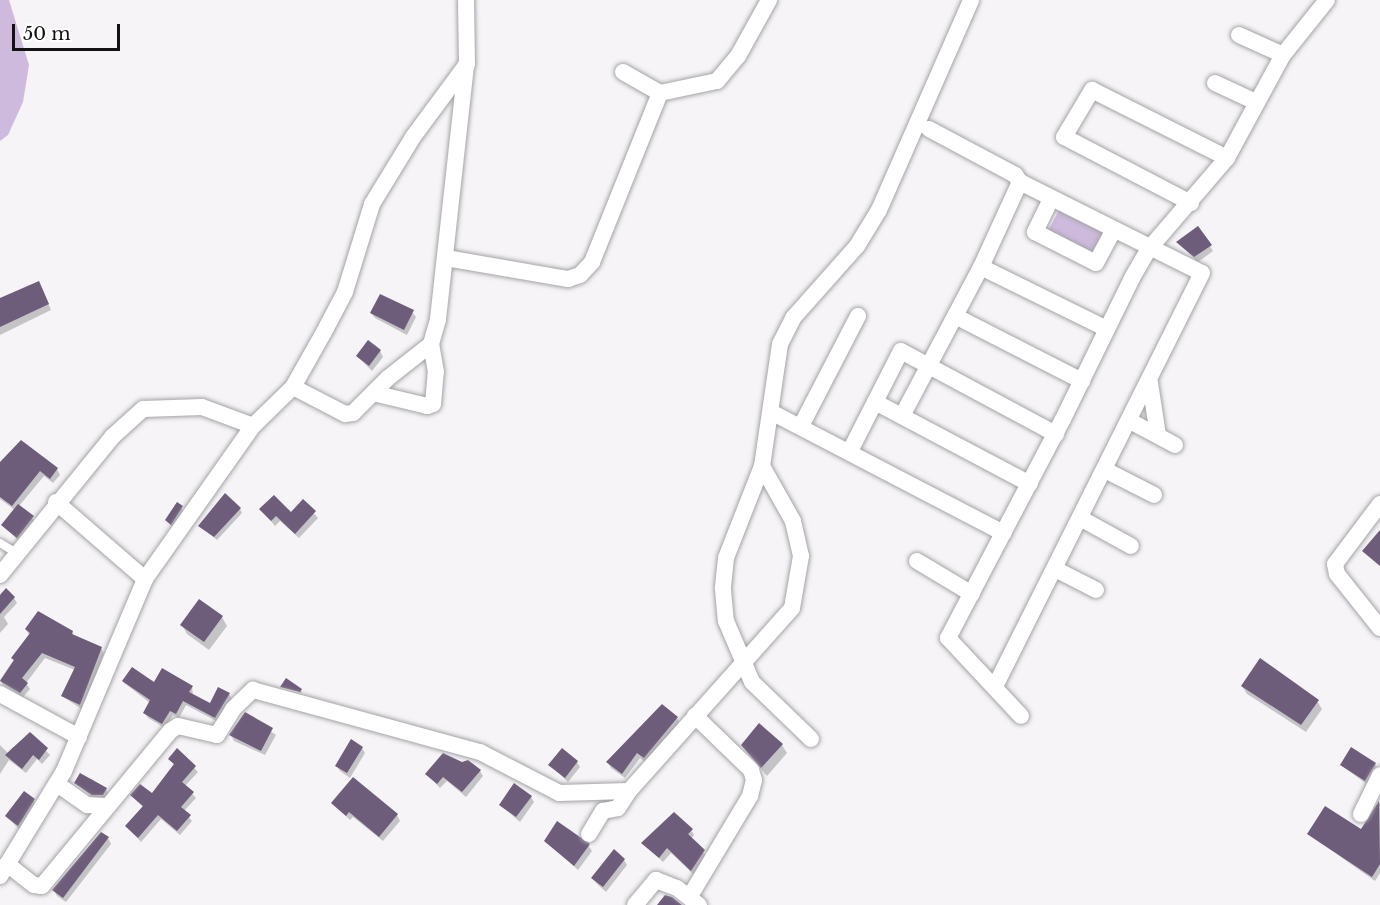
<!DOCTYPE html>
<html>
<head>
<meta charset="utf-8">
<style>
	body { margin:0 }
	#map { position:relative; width:1380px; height:905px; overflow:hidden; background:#f6f4f7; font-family:"Libre Baskerville",serif }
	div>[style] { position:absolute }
	.green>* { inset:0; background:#cebadd }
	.shadow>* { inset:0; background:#0003 }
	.building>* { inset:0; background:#6e5c7b }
	.roads { filter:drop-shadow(0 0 2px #a4a3a6) drop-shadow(0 0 2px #a4a3a6) }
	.service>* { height:8px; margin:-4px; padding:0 4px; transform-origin:4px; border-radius:4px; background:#fff }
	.minor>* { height:16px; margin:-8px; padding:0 8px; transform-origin:8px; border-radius:8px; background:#fff }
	span { translate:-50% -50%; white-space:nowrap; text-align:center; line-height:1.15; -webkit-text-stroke:4.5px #fff; paint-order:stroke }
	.scale { position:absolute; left:12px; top:24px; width:108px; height:27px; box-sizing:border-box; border:3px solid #131213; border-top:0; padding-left:8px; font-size:18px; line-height:21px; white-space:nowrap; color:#131213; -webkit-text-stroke:4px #fff; paint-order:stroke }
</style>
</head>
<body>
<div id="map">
	<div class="green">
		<div style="clip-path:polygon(0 0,9px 0,29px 65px,23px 102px,8px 135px,0 141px)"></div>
		<div style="clip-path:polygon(1060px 208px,1104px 232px,1090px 256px,1047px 233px)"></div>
	</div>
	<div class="shadow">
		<div style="clip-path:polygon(1178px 243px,1210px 246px,1213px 251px,1198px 262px)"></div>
		<div style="clip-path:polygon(42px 288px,51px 310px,0 335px,0 303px)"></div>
		<div style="clip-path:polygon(412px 312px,416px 317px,407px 335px,375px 318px,371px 313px)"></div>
		<div style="clip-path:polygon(380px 351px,383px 357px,372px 371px,357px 356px)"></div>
		<div style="clip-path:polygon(0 464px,57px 469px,60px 475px,53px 483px,44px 476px,19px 506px,36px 522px,20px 542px,3px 526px,15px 510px,0 499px)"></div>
		<div style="clip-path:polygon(303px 501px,318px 518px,299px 538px,280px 521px,275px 526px,261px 509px,291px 514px)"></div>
		<div style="clip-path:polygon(178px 504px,185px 513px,174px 529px,167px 521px)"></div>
		<div style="clip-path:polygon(240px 509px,242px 513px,217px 540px,200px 526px)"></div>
		<div style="clip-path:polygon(0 597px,14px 598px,17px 603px,4px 617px,8px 624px,0 633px)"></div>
		<div style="clip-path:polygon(222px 617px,227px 626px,209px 650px,187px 634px,182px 625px)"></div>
		<div style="clip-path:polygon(26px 630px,72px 632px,75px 637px,101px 648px,104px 654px,83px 710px,62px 696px,75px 670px,45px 658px,26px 683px,30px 689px,23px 697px,3px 685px,0 680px,30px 636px)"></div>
		<div style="clip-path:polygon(123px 682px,192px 687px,193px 695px,211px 705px,229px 694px,232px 699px,218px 722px,186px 705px,179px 718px,173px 715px,165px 728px,148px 718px,145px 713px,150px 703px)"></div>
		<div style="clip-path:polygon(1242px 686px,1317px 701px,1322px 709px,1306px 732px,1247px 694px)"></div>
		<div style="clip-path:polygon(282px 687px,301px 690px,302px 692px,301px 693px)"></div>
		<div style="clip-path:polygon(245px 714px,276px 735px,265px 755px,234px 741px,231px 735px)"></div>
		<div style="clip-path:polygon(677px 718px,680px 724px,647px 763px,640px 758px,625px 778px,611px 768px,608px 762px)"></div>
		<div style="clip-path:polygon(30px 734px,50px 755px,42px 764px,37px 759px,26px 773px,9px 760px,0 774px,0 745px,8px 753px,13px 747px,17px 750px)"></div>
		<div style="clip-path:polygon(782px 745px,787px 753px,767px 776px,742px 746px)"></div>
		<div style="clip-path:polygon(362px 748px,365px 753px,350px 778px,340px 771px,337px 766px)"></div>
		<div style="clip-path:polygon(178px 751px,198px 772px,185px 786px,196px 798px,184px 811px,192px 821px,180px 835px,161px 819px,141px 842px,127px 826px,143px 807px,132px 796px,152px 796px,174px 765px,170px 759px)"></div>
		<div style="clip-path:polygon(577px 762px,580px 767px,568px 782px,550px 765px)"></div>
		<div style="clip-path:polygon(1375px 764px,1378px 770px,1368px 785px,1341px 765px)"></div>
		<div style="clip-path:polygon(480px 771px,483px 776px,466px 797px,447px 781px,440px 788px,427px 774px)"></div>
		<div style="clip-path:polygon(75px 783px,106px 789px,109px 795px,106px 800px,96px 800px)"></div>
		<div style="clip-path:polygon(531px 797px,534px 802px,520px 822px,500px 805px)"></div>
		<div style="clip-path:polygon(33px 800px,37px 806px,21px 831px,6px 816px)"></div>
		<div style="clip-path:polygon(1380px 801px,1380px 873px,1375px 881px,1308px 834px,1362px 831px)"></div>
		<div style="clip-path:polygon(333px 804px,397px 815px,400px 821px,383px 841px,353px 817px,350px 820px)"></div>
		<div style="clip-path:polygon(691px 830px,694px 835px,691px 839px,707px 857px,694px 875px,671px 853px,663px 862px,643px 843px)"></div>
		<div style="clip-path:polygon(108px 838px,111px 844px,66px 902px,57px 896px,54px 890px)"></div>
		<div style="clip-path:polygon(546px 841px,588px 845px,592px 851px,578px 870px)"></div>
		<div style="clip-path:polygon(624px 860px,627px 865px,606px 892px,596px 883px,593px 878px)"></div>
	</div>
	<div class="building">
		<div style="clip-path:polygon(1198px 226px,1212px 245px,1194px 257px,1176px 242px)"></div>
		<div style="clip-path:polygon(39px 281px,49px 304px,0 327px,0 298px)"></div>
		<div style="clip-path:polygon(380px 294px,414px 310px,404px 330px,370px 313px)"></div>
		<div style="clip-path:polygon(368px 340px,381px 350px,369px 366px,356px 356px)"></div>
		<div style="clip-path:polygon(21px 440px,58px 468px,50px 479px,40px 471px,12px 506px,0 497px,0 462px)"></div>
		<div style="clip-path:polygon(225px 493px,241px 508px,214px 537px,198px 526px)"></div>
		<div style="clip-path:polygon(274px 495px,291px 512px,303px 499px,316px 511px,295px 534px,276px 516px,271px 521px,259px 509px)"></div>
		<div style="clip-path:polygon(177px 502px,183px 506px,171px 525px,165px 520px)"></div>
		<div style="clip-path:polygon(18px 504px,34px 516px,17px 538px,1px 525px)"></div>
		<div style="clip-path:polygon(1380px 530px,1380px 566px,1362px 551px)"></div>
		<div style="clip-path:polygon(6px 588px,15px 597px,0 614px,0 595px)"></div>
		<div style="clip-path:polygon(199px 599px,223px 616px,204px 642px,180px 625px)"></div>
		<div style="clip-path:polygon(38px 611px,73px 631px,72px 634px,102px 647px,80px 705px,61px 696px,75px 667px,42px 653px,22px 678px,28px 683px,20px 693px,0 681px,14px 660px,11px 658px,30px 633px,25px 629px)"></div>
		<div style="clip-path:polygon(1260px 658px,1319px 700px,1301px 725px,1241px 686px)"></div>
		<div style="clip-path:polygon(132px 667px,154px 682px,162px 668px,193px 686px,189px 692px,210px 703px,218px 687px,230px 693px,215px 718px,183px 701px,176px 714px,170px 711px,162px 724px,143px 713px,150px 700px,122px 681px)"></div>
		<div style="clip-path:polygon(286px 678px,302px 689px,300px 692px,280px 687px)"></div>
		<div style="clip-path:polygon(662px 704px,678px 717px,644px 758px,637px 753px,622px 774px,606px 762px)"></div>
		<div style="clip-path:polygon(245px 712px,273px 728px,261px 751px,229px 735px)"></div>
		<div style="clip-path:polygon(759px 723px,783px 744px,761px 768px,741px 745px)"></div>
		<div style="clip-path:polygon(30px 732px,48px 748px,39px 760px,33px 755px,22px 769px,5px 755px)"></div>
		<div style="clip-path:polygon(351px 739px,363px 747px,347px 773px,335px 766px)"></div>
		<div style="clip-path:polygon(1351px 747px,1376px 763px,1365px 781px,1340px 765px)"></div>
		<div style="clip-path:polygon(177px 748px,196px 766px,182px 782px,194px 792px,181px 807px,191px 815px,177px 831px,158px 815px,138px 838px,125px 826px,143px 806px,130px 795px,140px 784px,152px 793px,174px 764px,168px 759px)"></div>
		<div style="clip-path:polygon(562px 748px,578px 761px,565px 778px,548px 765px)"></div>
		<div style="clip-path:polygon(443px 753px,462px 762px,468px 760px,481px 770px,462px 792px,443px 777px,437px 784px,425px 774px)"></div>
		<div style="clip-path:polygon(80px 773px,107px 788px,103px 795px,92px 795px,74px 783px)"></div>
		<div style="clip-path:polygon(353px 777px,398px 814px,379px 837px,349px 812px,346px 816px,331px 803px)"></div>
		<div style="clip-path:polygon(514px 783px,532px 796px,516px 817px,499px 805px)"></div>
		<div style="clip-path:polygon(24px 791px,35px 799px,18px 826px,5px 816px)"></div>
		<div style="clip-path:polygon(1379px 801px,1380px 864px,1372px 877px,1307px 834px,1325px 806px,1361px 829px)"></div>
		<div style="clip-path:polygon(674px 812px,693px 829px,688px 834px,705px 850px,691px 871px,667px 848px,659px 858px,641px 843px)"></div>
		<div style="clip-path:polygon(557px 821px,590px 844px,574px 866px,544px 841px)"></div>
		<div style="clip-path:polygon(101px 832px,109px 837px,63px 898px,52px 890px)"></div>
		<div style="clip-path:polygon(614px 849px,625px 859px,603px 887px,591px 878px)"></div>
		<div style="clip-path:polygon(665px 895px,672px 897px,682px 905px,657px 905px)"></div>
	</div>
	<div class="roads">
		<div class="service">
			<div style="left:0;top:543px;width:21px;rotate:31deg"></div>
		</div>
		<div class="minor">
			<div style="left:1239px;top:35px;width:48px;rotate:24.4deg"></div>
			<div style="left:623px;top:72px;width:43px;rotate:29.6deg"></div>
			<div style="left:660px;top:93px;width:58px;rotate:-11.9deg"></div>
			<div style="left:717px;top:81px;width:33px;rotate:-50deg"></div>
			<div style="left:738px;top:56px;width:64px;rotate:-61deg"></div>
			<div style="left:1215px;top:83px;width:45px;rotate:24.9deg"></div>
			<div style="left:929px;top:129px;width:98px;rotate:28.1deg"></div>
			<div style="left:1015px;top:175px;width:9px;rotate:54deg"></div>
			<div style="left:1051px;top:199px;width:37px;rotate:116deg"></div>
			<div style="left:1035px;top:232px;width:68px;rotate:26.9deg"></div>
			<div style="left:1096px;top:263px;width:36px;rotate:-62deg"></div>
			<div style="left:1191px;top:203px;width:143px;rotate:-152.5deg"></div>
			<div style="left:1064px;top:137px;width:55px;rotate:-59.2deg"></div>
			<div style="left:1092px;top:90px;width:151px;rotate:26.7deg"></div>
			<div style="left:446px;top:258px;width:124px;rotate:9.8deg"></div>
			<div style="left:568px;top:279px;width:13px;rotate:-18deg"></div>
			<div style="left:580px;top:275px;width:18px;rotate:-47deg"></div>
			<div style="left:592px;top:262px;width:182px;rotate:-68.1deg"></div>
			<div style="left:981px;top:267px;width:140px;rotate:26.2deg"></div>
			<div style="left:955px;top:316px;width:143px;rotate:27.1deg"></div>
			<div style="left:1150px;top:383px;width:53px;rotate:81.3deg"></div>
			<div style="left:293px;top:387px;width:59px;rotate:27.4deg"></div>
			<div style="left:345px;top:414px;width:8px;rotate:-7deg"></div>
			<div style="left:353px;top:413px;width:49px;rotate:-45deg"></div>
			<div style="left:388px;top:378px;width:55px;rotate:-38.3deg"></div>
			<div style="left:431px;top:344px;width:26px;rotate:-74deg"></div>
			<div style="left:438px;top:319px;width:256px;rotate:-83.7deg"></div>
			<div style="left:373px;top:393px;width:56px;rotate:13.5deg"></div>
			<div style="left:427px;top:406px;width:6px;rotate:-18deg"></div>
			<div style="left:433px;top:404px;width:32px;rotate:-85deg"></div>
			<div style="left:436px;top:372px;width:28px;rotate:-100deg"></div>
			<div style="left:875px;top:402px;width:175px;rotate:27.9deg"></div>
			<div style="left:773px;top:413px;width:260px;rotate:27.5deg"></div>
			<div style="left:902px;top:416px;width:169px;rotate:-62.1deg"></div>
			<div style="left:981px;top:267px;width:94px;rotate:-65.4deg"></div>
			<div style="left:1020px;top:182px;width:203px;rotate:26.6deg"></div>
			<div style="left:1202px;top:273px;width:463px;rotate:116.6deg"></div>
			<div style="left:1130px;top:421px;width:51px;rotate:28.1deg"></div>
			<div style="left:801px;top:426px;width:124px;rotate:-62.6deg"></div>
			<div style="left:850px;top:451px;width:112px;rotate:-63deg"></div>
			<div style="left:901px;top:351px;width:176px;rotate:28.2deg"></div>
			<div style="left:762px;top:466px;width:99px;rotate:111.4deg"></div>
			<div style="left:726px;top:558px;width:31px;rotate:96deg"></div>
			<div style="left:723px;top:589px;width:32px;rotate:85deg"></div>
			<div style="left:726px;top:621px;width:66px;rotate:66.9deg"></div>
			<div style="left:752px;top:682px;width:82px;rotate:44deg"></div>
			<div style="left:1105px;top:470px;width:55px;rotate:27deg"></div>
			<div style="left:56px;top:502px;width:118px;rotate:40.9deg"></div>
			<div style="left:1380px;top:504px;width:75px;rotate:126.9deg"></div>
			<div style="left:1335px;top:564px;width:10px;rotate:79deg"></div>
			<div style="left:1337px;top:574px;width:69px;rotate:51.5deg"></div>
			<div style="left:1080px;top:518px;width:58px;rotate:28.8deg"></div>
			<div style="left:917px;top:561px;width:64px;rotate:31deg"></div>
			<div style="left:1055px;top:569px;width:46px;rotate:27.1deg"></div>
			<div style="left:0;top:575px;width:178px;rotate:-50.9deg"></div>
			<div style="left:112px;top:437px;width:42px;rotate:-42.1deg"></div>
			<div style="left:143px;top:409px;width:59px;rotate:-1.9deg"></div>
			<div style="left:202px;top:407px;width:54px;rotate:20.4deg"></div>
			<div style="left:0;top:694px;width:90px;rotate:28.6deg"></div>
			<div style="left:1021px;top:716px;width:107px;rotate:-133.1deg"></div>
			<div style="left:948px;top:638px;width:247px;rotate:-62.3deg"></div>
			<div style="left:1063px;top:419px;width:157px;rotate:-63.9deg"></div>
			<div style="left:1132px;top:278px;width:34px;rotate:-60deg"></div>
			<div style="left:1149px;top:249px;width:120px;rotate:-49.4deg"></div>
			<div style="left:1227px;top:158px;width:117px;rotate:-61.5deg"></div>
			<div style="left:1283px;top:55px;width:70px;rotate:-51.3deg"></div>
			<div style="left:57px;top:784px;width:37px;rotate:35deg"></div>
			<div style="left:87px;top:805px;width:18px;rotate:3deg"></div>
			<div style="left:1361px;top:814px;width:43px;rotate:-64deg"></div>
			<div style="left:589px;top:834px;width:27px;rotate:-59deg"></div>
			<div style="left:603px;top:811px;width:15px;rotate:-11deg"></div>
			<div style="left:618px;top:808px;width:20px;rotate:-57deg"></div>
			<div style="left:629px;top:791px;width:245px;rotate:-48.3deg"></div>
			<div style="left:792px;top:608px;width:53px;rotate:-80.2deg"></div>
			<div style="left:801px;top:556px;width:36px;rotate:-103deg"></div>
			<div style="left:793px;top:521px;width:63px;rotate:-119.4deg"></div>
			<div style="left:762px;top:466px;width:123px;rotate:-81.6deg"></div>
			<div style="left:780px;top:344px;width:29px;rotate:-63deg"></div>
			<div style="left:793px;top:318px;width:96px;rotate:-48.4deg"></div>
			<div style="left:857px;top:246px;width:42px;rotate:-58.6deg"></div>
			<div style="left:879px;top:210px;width:229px;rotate:-66.3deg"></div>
			<div style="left:7px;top:864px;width:34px;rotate:38deg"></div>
			<div style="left:34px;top:885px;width:8px;rotate:7deg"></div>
			<div style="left:42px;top:886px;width:201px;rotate:-50.4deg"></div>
			<div style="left:170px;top:731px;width:9px;rotate:-32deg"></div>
			<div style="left:178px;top:726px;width:40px;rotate:13deg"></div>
			<div style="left:217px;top:735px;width:31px;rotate:-58deg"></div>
			<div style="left:233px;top:709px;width:28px;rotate:-44deg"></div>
			<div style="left:253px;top:690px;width:235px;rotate:15.3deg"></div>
			<div style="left:480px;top:752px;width:89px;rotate:27.4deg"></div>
			<div style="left:559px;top:793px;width:70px;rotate:-1.6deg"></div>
			<div style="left:0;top:876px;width:123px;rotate:-58.6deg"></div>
			<div style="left:64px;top:771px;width:208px;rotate:-67.1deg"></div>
			<div style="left:145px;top:579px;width:187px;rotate:-54.8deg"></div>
			<div style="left:253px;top:426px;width:56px;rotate:-44.3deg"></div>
			<div style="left:293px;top:387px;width:63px;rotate:-60.6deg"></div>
			<div style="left:324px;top:332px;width:45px;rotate:-62.3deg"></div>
			<div style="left:345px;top:292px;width:92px;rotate:-72.9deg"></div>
			<div style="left:372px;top:204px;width:79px;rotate:-58.5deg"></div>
			<div style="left:413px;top:137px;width:91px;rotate:-53.5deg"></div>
			<div style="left:467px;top:64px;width:64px;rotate:-90.9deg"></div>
			<div style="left:690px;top:896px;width:117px;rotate:-59deg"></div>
			<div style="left:750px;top:796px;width:16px;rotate:-76deg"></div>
			<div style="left:754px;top:780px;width:10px;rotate:-107deg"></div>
			<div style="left:751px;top:770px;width:78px;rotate:-136deg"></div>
			<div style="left:635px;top:905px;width:33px;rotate:-50deg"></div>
			<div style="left:656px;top:880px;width:22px;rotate:21deg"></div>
			<div style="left:677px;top:888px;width:28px;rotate:38deg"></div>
		</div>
	</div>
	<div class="scale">50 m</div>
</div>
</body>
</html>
